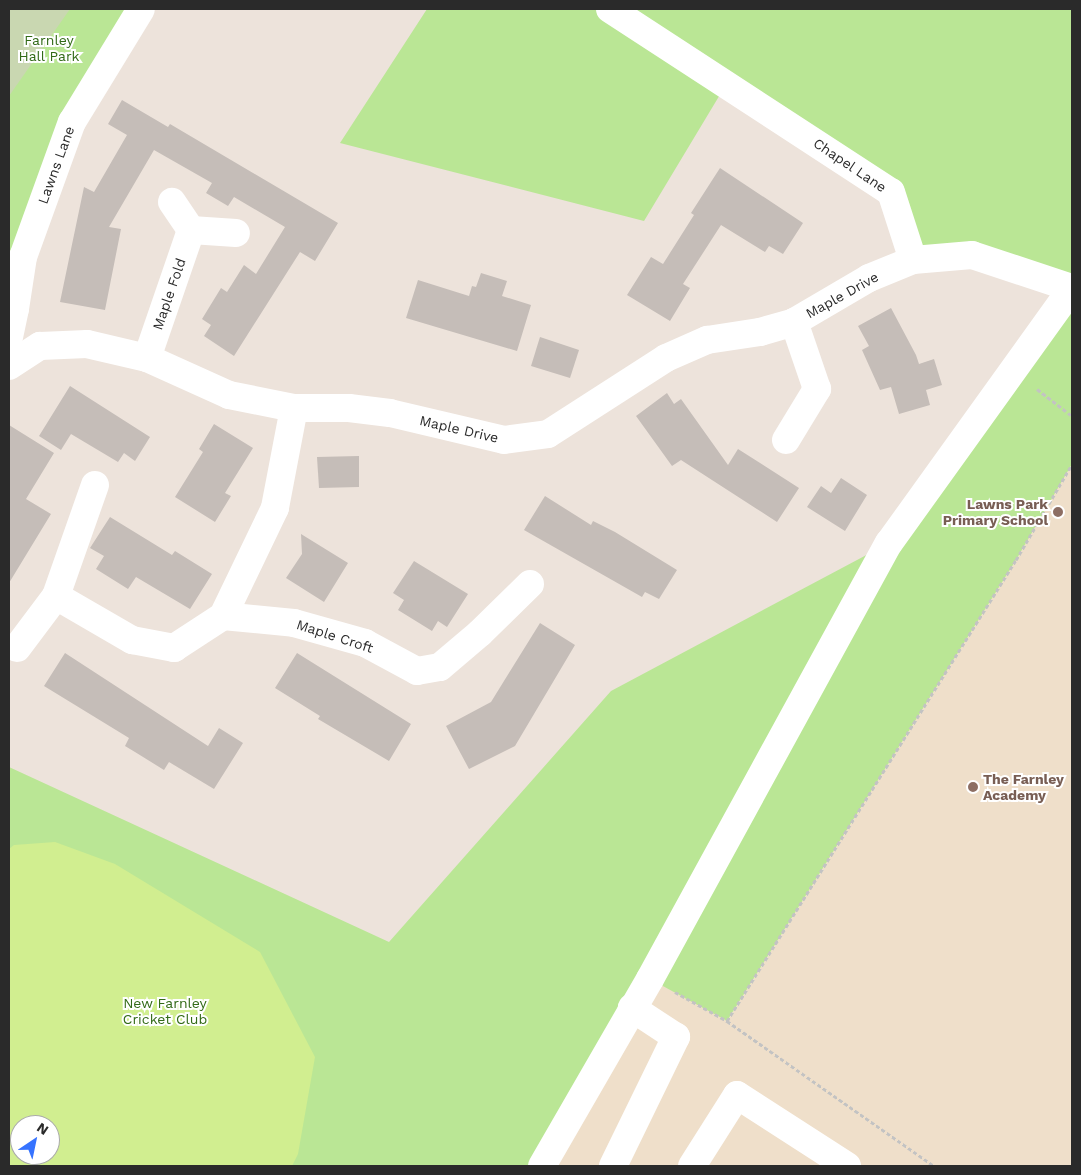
<!DOCTYPE html>
<html>
<head>
<meta charset="utf-8">
<style>
	body { margin:0 }
	#map { position:relative; width:1081px; height:1175px; overflow:hidden; background:#ede3db; font-family:"Work Sans",sans-serif }
	div>[style] { position:absolute }
	.education>* { inset:0; background:#efdfca }
	.green>* { inset:0; background:#bae695 }
	.cemetery>* { inset:0; background:#c9d7b1 }
	.pitch>* { inset:0; background:#d1ee90 }
	.building>* { inset:0; background:#c5bdb8 }
	.path>* { height:3px; margin-top:-1.5px; transform-origin:0; background:repeating-linear-gradient(90deg,#c3c3c3 0 4px,transparent 0 6.5px) }
	.minor>* { height:28px; margin:-14px; padding:0 14px; transform-origin:14px; border-radius:14px; background:#fff }
	.dots>* { width:14px; height:14px; translate:-50% -50%; box-sizing:border-box; border:2px solid #fff; border-radius:50% }
	span { translate:-50% -50%; white-space:nowrap; text-align:center; line-height:1.15; -webkit-text-stroke:4px #fff; paint-order:stroke }
	.park-label { font-size:14px; color:#326a17 }
	.street-label { font-size:14px; color:#2a2a2a }
	.education-label { font-size:14px; color:#785e54; font-weight:700 }
	.right { translate:-100% -50%; text-align:right }
	.left { translate:0 -50%; text-align:left }
	.frame { position:absolute; inset:0; border:10px solid #2a2a2a; pointer-events:none }
	.north { position:absolute; left:10px; top:1115px; width:50px; height:50px; box-sizing:border-box; background:#fff; border:1px solid #aaa; border-radius:50%; rotate:34deg; font-size:14px; font-weight:700; line-height:20px; text-align:center; color:#2a2a2a }
	.north::after { content:''; display:block; margin:auto; width:18px; height:22px; background:#3673ff; clip-path:polygon(50% 0,100% 100%,50% 72%,0 100%) }
</style>
</head>
<body>
<div id="map">
	<div class="education">
		<div style="clip-path:polygon(1072px 464px,1072px 1166px,542px 1166px,650px 979px,728px 1020px,1016px 560px)"></div>
	</div>
	<div class="green">
		<div style="clip-path:polygon(9px 9px,141px 9px,72px 122px,9px 337px)"></div>
		<div style="clip-path:polygon(evenodd,427px 9px,1072px 9px,1072px 464px,1016px 560px,727px 1021px,650px 979px,542px 1166px,9px 1166px,9px 767px,389px 942px,611px 691px,889px 543px,1072px 288px,972px 255px,913px 260px,891px 192px,727px 83px,644px 221px,340px 143px,427px 9px,20px 1125px,50px 1125px,50px 1155px,20px 1155px,20px 1125px)"></div>
	</div>
	<div class="cemetery">
		<div style="clip-path:polygon(9px 9px,70px 9px,9px 96px)"></div>
	</div>
	<div class="pitch">
		<div style="clip-path:polygon(evenodd,55px 842px,115px 864px,260px 952px,315px 1057px,298px 1154px,292px 1166px,9px 1166px,9px 849px,14px 845px,55px 842px,20px 1125px,50px 1125px,50px 1155px,20px 1155px,20px 1125px)"></div>
	</div>
	<div class="building">
		<div style="clip-path:polygon(122px 100px,168px 127px,170px 124px,338px 223px,315px 261px,300px 252px,234px 356px,204px 336px,211px 325px,202px 319px,221px 288px,227px 292px,244px 265px,256px 274px,285px 227px,234px 197px,228px 206px,206px 193px,212px 183px,154px 150px,109px 227px,121px 229px,105px 310px,60px 302px,84px 187px,94px 192px,127px 135px,108px 124px)"></div>
		<div style="clip-path:polygon(720px 168px,803px 223px,783px 254px,769px 246px,765px 252px,721px 225px,683px 284px,690px 288px,670px 321px,627px 295px,651px 257px,663px 264px,694px 215px,691px 213px)"></div>
		<div style="clip-path:polygon(481px 273px,507px 281px,502px 296px,531px 305px,517px 351px,406px 318px,418px 280px,469px 296px,472px 286px,476px 287px)"></div>
		<div style="clip-path:polygon(891px 308px,916px 355px,919px 364px,934px 359px,942px 385px,926px 390px,930px 405px,899px 414px,891px 387px,880px 390px,862px 350px,869px 346px,858px 326px)"></div>
		<div style="clip-path:polygon(540px 337px,579px 350px,570px 378px,531px 366px)"></div>
		<div style="clip-path:polygon(70px 386px,150px 437px,135px 461px,124px 453px,118px 462px,71px 434px,61px 450px,39px 436px)"></div>
		<div style="clip-path:polygon(667px 393px,674px 404px,681px 399px,728px 465px,738px 449px,799px 488px,777px 522px,681px 460px,672px 466px,636px 416px)"></div>
		<div style="clip-path:polygon(214px 424px,253px 448px,225px 493px,231px 496px,215px 522px,175px 497px,203px 452px,199px 449px)"></div>
		<div style="clip-path:polygon(9px 425px,54px 453px,26px 499px,51px 514px,9px 583px)"></div>
		<div style="clip-path:polygon(359px 456px,359px 487px,319px 488px,317px 457px)"></div>
		<div style="clip-path:polygon(841px 478px,867px 495px,845px 531px,807px 507px,821px 486px,831px 493px)"></div>
		<div style="clip-path:polygon(545px 496px,591px 525px,593px 521px,615px 532px,677px 570px,659px 599px,645px 592px,642px 597px,524px 530px)"></div>
		<div style="clip-path:polygon(110px 517px,172px 555px,175px 551px,212px 574px,190px 609px,136px 577px,128px 589px,96px 569px,104px 556px,90px 548px)"></div>
		<div style="clip-path:polygon(301px 534px,348px 563px,324px 602px,286px 578px,302px 554px)"></div>
		<div style="clip-path:polygon(414px 561px,468px 594px,447px 627px,438px 621px,432px 631px,398px 610px,404px 600px,393px 593px)"></div>
		<div style="clip-path:polygon(540px 623px,575px 645px,515px 746px,469px 769px,446px 726px,491px 702px)"></div>
		<div style="clip-path:polygon(65px 653px,208px 746px,219px 728px,243px 743px,214px 789px,169px 762px,164px 770px,135px 752px,125px 746px,129px 738px,44px 686px)"></div>
		<div style="clip-path:polygon(297px 653px,411px 724px,389px 761px,318px 719px,320px 716px,275px 688px)"></div>
	</div>
	<div class="path">
		<div style="left:1037px;top:389px;width:44px;rotate:37.6deg"></div>
		<div style="left:675px;top:992px;width:60px;rotate:29.1deg"></div>
		<div style="left:727px;top:1021px;width:544px;rotate:-57.92deg"></div>
		<div style="left:1016px;top:560px;width:111px;rotate:-59.7deg"></div>
		<div style="left:727px;top:1021px;width:253px;rotate:35deg"></div>
	</div>
	<div class="minor">
		<div style="left:610px;top:9px;width:335px;rotate:33.1deg"></div>
		<div style="left:891px;top:192px;width:71px;rotate:72.1deg"></div>
		<div style="left:191px;top:230px;width:45px;rotate:3.8deg"></div>
		<div style="left:9px;top:337px;width:29px;rotate:-78deg"></div>
		<div style="left:15px;top:309px;width:53px;rotate:-81.3deg"></div>
		<div style="left:23px;top:257px;width:144px;rotate:-70.1deg"></div>
		<div style="left:72px;top:122px;width:132px;rotate:-58.6deg"></div>
		<div style="left:147px;top:358px;width:135px;rotate:-71deg"></div>
		<div style="left:191px;top:230px;width:34px;rotate:-124deg"></div>
		<div style="left:9px;top:366px;width:37px;rotate:-33deg"></div>
		<div style="left:40px;top:346px;width:47px;rotate:-2.4deg"></div>
		<div style="left:87px;top:344px;width:62px;rotate:13.1deg"></div>
		<div style="left:147px;top:358px;width:90px;rotate:24.3deg"></div>
		<div style="left:229px;top:395px;width:66px;rotate:11.3deg"></div>
		<div style="left:294px;top:408px;width:55px"></div>
		<div style="left:349px;top:408px;width:41px;rotate:7deg"></div>
		<div style="left:390px;top:413px;width:117px;rotate:13.3deg"></div>
		<div style="left:504px;top:440px;width:44px;rotate:-7.8deg"></div>
		<div style="left:548px;top:434px;width:140px;rotate:-32.8deg"></div>
		<div style="left:666px;top:358px;width:45px;rotate:-23.7deg"></div>
		<div style="left:707px;top:340px;width:54px;rotate:-8.6deg"></div>
		<div style="left:760px;top:332px;width:35px;rotate:-16deg"></div>
		<div style="left:794px;top:322px;width:87px;rotate:-30.4deg"></div>
		<div style="left:869px;top:278px;width:48px;rotate:-22.2deg"></div>
		<div style="left:913px;top:260px;width:59px;rotate:-4.8deg"></div>
		<div style="left:972px;top:255px;width:105px;rotate:18.3deg"></div>
		<div style="left:294px;top:408px;width:102px;rotate:100.8deg"></div>
		<div style="left:275px;top:508px;width:120px;rotate:115.7deg"></div>
		<div style="left:223px;top:616px;width:71px;rotate:5.6deg"></div>
		<div style="left:294px;top:623px;width:74px;rotate:15.7deg"></div>
		<div style="left:365px;top:643px;width:59px;rotate:28.3deg"></div>
		<div style="left:417px;top:671px;width:23px;rotate:-10deg"></div>
		<div style="left:440px;top:667px;width:52px;rotate:-40.4deg"></div>
		<div style="left:480px;top:633px;width:70px;rotate:-44.4deg"></div>
		<div style="left:786px;top:440px;width:60px;rotate:-58.7deg"></div>
		<div style="left:817px;top:389px;width:71px;rotate:-108.9deg"></div>
		<div style="left:95px;top:485px;width:118px;rotate:109.4deg"></div>
		<div style="left:56px;top:596px;width:88px;rotate:30.1deg"></div>
		<div style="left:132px;top:640px;width:43px;rotate:10.8deg"></div>
		<div style="left:174px;top:648px;width:59px;rotate:-33.1deg"></div>
		<div style="left:17px;top:648px;width:65px;rotate:-53.1deg"></div>
		<div style="left:542px;top:1166px;width:216px;rotate:-60deg"></div>
		<div style="left:650px;top:979px;width:497px;rotate:-61.3deg"></div>
		<div style="left:889px;top:543px;width:314px;rotate:-54.3deg"></div>
		<div style="left:613px;top:1166px;width:144px;rotate:-64deg"></div>
		<div style="left:676px;top:1037px;width:53px;rotate:-146.6deg"></div>
		<div style="left:692px;top:1166px;width:84px;rotate:-57.6deg"></div>
		<div style="left:737px;top:1095px;width:131px;rotate:32.8deg"></div>
	</div>
	<div class="dots">
		<div style="left:1058px;top:512px;background:#8d6e63"></div>
		<div style="left:973px;top:787px;background:#8d6e63"></div>
	</div>
	<div class="park-label">
		<span style="left:49px;top:48px">Farnley<br>Hall Park</span>
		<span style="left:165px;top:1011px">New Farnley<br>Cricket Club</span>
	</div>
	<div class="street-label">
		<span style="left:56px;top:165px;rotate:-70deg">Lawns Lane</span>
		<span style="left:850px;top:165px;rotate:34deg">Chapel Lane</span>
		<span style="left:169px;top:294px;rotate:-71deg">Maple Fold</span>
		<span style="left:842px;top:295px;rotate:-29deg">Maple Drive</span>
		<span style="left:459px;top:429px;rotate:13deg">Maple Drive</span>
		<span style="left:335px;top:636px;rotate:18deg">Maple Croft</span>
	</div>
	<div class="education-label">
		<span class="right" style="left:1048px;top:512px">Lawns Park<br>Primary School</span>
		<span class="left" style="left:983px;top:787px">The Farnley<br>Academy</span>
	</div>
	<div class="frame"></div>
	<div class="north">N</div>
</div>
</body>
</html>
